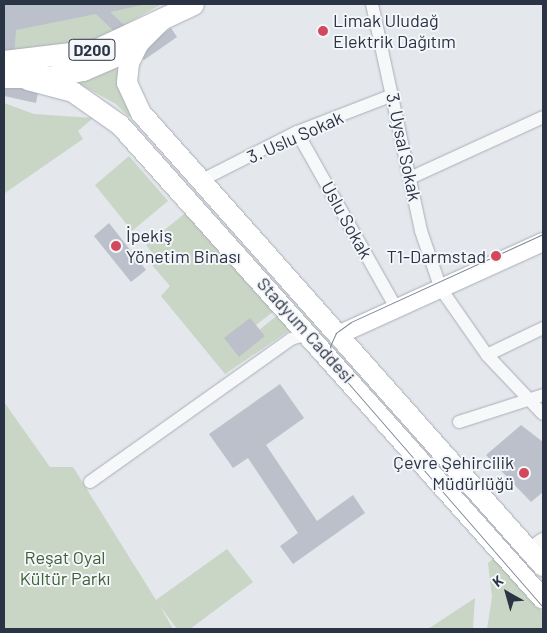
<!DOCTYPE html>
<html>
<head>
<meta charset="utf-8">
<style>
	body { margin:0 }
	#map { position:relative; width:547px; height:633px; overflow:hidden; background:#e4e7ec; font-family:Barlow,sans-serif }
	div>[style] { position:absolute }
	.green>* { inset:0; background:#c9d6c5 }
	.building>* { inset:0; background:#bbc0ca }
	.roads { filter:drop-shadow(0 0 1px #a9aeb7) drop-shadow(0 0 1px #a9aeb7) }
	.minor>* { height:12px; margin:-6px; padding:0 6px; transform-origin:6px; border-radius:6px; background:#f7f8fa }
	.tertiary>* { height:16px; margin:-8px; padding:0 8px; transform-origin:8px; border-radius:8px; background:#f7f8fa }
	.secondary>* { height:18px; margin:-9px; padding:0 9px; transform-origin:9px; border-radius:9px; background:#fff }
	.primary>* { height:20px; margin:-10px; padding:0 10px; transform-origin:10px; border-radius:10px; background:#fff }
	.trunk>* { height:21px; margin:-10.5px; padding:0 10.5px; transform-origin:10.5px; border-radius:10.5px; background:#fff }
	.tram>* { height:1px; margin:-0.5px; padding:0 0.5px; transform-origin:0.5px; border-radius:0.5px; background:#7d8696 }
	.dots>* { width:14px; height:14px; translate:-50% -50%; box-sizing:border-box; border:2px solid #f4f6f9; border-radius:50% }
	span { translate:-50% -50%; white-space:nowrap; text-align:center; line-height:1.15; -webkit-text-stroke:4px #f4f6f9; paint-order:stroke }
	.shield-label span { padding:1px 4px; background:#f4f6f9; border:1px solid; border-radius:4px; -webkit-text-stroke-width:0 }
	.shield-label { font-size:16px; color:#2b3445; font-weight:700 }
	.poi-label { font-size:18px; color:#2b3445 }
	.left { translate:0 -50%; text-align:left }
	.right { translate:-100% -50%; text-align:right }
	.street-label { font-size:18px; color:#2b3445 }
	.park-label { font-size:18px; color:#3f6138 }
	.frame { position:absolute; inset:0; border:5px solid #2b3445; pointer-events:none }
	.north { position:absolute; left:482px; top:568px; width:50px; height:50px; -webkit-text-stroke:4px #f4f6f9; paint-order:stroke; rotate:322deg; font-size:14px; font-weight:700; line-height:20px; text-align:center; color:#2b3445 }
	.north::after { content:''; display:block; margin:auto; width:18px; height:22px; background:#2b3445; clip-path:polygon(50% 0,100% 100%,50% 72%,0 100%) }
</style>
</head>
<body>
<div id="map">
	<div class="green">
		<div style="clip-path:polygon(4px 4px,162px 4px,106px 35px,74px 45px,4px 51px)"></div>
		<div style="clip-path:polygon(130px 46px,132px 114px,129px 117px,116px 104px,74px 81px)"></div>
		<div style="clip-path:polygon(4px 103px,34px 114px,93px 118px,78px 131px,83px 139px,5px 193px)"></div>
		<div style="clip-path:polygon(129px 156px,168px 201px,132px 231px,95px 185px)"></div>
		<div style="clip-path:polygon(189px 210px,274px 311px,256px 325px,259px 330px,279px 314px,293px 328px,225px 374px,161px 296px,170px 286px,152px 265px,158px 260px,146px 245px)"></div>
		<div style="clip-path:polygon(4px 402px,50px 467px,73px 467px,156px 600px,227px 549px,253px 582px,190px 629px,177px 629px,160px 606px,173px 629px,4px 629px)"></div>
		<div style="clip-path:polygon(494px 558px,543px 613px,543px 629px,487px 629px,492px 597px,488px 563px)"></div>
		<div style="clip-path:polygon(475px 598px,473px 628px,477px 629px,428px 629px)"></div>
	</div>
	<div class="building">
		<div style="clip-path:polygon(4px 4px,146px 4px,110px 12px,146px 45px,171px 28px,177px 37px,144px 60px,96px 14px,16px 30px,12px 86px,38px 92px,36px 103px,4px 96px)"></div>
		<div style="clip-path:polygon(109px 223px,146px 270px,131px 282px,94px 236px)"></div>
		<div style="clip-path:polygon(250px 318px,265px 336px,239px 357px,224px 338px)"></div>
		<div style="clip-path:polygon(280px 384px,304px 418px,266px 445px,317px 521px,353px 495px,365px 513px,293px 564px,280px 546px,298px 533px,248px 458px,233px 468px,209px 434px)"></div>
		<div style="clip-path:polygon(521px 425px,543px 442px,543px 492px,531px 502px,486px 455px)"></div>
	</div>
	<div class="roads">
		<div class="minor">
			<div style="left:372px;top:4px;width:232px;rotate:77.8deg"></div>
			<div style="left:421px;top:231px;width:61px;rotate:71deg"></div>
			<div style="left:441px;top:289px;width:80px;rotate:55.1deg"></div>
			<div style="left:487px;top:355px;width:81px;rotate:46.5deg"></div>
			<div style="left:297px;top:132px;width:202px;rotate:60.6deg"></div>
			<div style="left:410px;top:178px;width:146px;rotate:-24.6deg"></div>
			<div style="left:198px;top:182px;width:111px;rotate:-26.8deg"></div>
			<div style="left:297px;top:132px;width:103px;rotate:-21.1deg"></div>
			<div style="left:487px;top:355px;width:62px;rotate:-25.7deg"></div>
			<div style="left:459px;top:422px;width:88px;rotate:-17.8deg"></div>
			<div style="left:90px;top:482px;width:247px;rotate:-35.4deg"></div>
			<div style="left:291px;top:339px;width:17px;rotate:-17deg"></div>
		</div>
		<div class="tertiary">
			<div style="left:530px;top:551px;width:16px;rotate:-38deg"></div>
		</div>
		<div class="secondary">
			<div style="left:338px;top:335px;width:225px;rotate:-24.4deg"></div>
		</div>
		<div class="primary">
			<div style="left:161px;top:21px;width:31px;rotate:135deg"></div>
			<div style="left:139px;top:43px;width:22px;rotate:117deg"></div>
			<div style="left:129px;top:63px;width:20px;rotate:96deg"></div>
			<div style="left:127px;top:83px;width:33px;rotate:65deg"></div>
			<div style="left:141px;top:113px;width:606px;rotate:48.41deg"></div>
			<div style="left:28px;top:80px;width:47px;rotate:14.9deg"></div>
			<div style="left:73px;top:92px;width:57px;rotate:35.1deg"></div>
			<div style="left:120px;top:125px;width:635px;rotate:48.25deg"></div>
		</div>
		<div class="trunk">
			<div style="left:4px;top:61px;width:92px;rotate:-6.9deg"></div>
			<div style="left:95px;top:50px;width:108px;rotate:-25.1deg"></div>
			<div style="left:4px;top:77px;width:45px"></div>
			<div style="left:49px;top:77px;width:35px;rotate:-12deg"></div>
			<div style="left:83px;top:70px;width:43px;rotate:-23.6deg"></div>
		</div>
	</div>
	<div class="tram">
		<div style="left:543px;top:234px;width:211px;rotate:155.4deg"></div>
		<div style="left:351px;top:322px;width:19px;rotate:144deg"></div>
		<div style="left:336px;top:333px;width:14px;rotate:115deg"></div>
		<div style="left:330px;top:346px;width:24px;rotate:75deg"></div>
		<div style="left:336px;top:369px;width:315px;rotate:49deg"></div>
	</div>
	<div class="dots">
		<div style="left:323px;top:31px;background:#d1495b"></div>
		<div style="left:116px;top:246px;background:#d1495b"></div>
		<div style="left:496px;top:256px;background:#d1495b"></div>
		<div style="left:524px;top:473px;background:#d1495b"></div>
	</div>
	<div class="shield-label">
		<span style="left:92px;top:50px">D200</span>
	</div>
	<div class="poi-label">
		<span class="left" style="left:333px;top:31px">Limak Uludağ<br>Elektrik Dağıtım</span>
		<span class="left" style="left:126px;top:246px">İpekiş<br>Yönetim Binası</span>
		<span class="right" style="left:486px;top:256px">T1-Darmstad</span>
		<span class="right" style="left:514px;top:473px">Çevre Şehircilik<br>Müdürlüğü</span>
	</div>
	<div class="street-label">
		<span style="left:295px;top:137px;rotate:-24deg">3. Uslu Sokak</span>
		<span style="left:404px;top:147px;rotate:78deg">3. Uysal Sokak</span>
		<span style="left:347px;top:220px;rotate:61deg">Uslu Sokak</span>
		<span style="left:306px;top:330px;rotate:48deg">Stadyum Caddesi</span>
	</div>
	<div class="park-label">
		<span style="left:65px;top:568px">Reşat Oyal<br>Kültür Parkı</span>
	</div>
	<div class="frame"></div>
	<div class="north">K</div>
</div>
</body>
</html>
